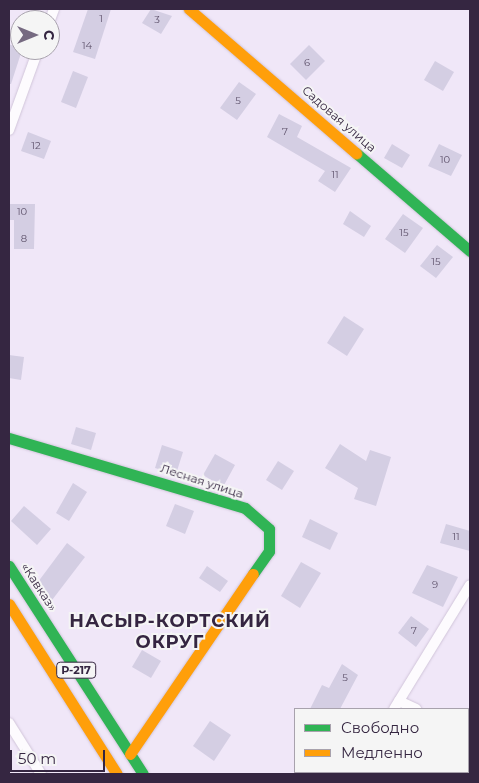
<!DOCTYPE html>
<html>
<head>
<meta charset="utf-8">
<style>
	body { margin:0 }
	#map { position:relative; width:479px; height:783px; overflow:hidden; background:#f0e7f8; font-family:Montserrat,sans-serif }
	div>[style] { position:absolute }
	.building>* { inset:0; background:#d4cee3 }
	.roads { filter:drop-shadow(0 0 1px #d1c5da) drop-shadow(0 0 1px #d1c5da) }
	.street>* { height:10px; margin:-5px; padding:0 5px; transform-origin:5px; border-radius:5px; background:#fdfbfe }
	.fast>* { height:11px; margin:-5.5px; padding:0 5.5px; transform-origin:5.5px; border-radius:5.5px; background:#30b455 }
	.slow>* { height:11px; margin:-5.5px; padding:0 5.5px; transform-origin:5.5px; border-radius:5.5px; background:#ff9f0a }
	span { translate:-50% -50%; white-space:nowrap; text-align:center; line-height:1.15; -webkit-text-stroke:4px #f5f5f5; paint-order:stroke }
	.number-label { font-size:10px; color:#5e526b }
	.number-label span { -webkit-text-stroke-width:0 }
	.shield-label span { padding:1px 4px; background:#f5f5f5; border:1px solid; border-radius:4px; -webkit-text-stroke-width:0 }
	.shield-label { font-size:11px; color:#352641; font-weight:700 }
	.street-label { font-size:12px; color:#352641 }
	.district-label { font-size:18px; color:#352641; font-weight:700; letter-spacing:1px }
	.frame { position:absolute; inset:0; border:10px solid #352641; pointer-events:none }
	.legend { position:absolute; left:294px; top:708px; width:175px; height:65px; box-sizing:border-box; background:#f5f5f5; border:1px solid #a8a2ad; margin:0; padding:6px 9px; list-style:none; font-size:15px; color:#352641 }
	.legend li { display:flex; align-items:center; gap:10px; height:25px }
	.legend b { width:25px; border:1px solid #a8a2ad }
	.north { position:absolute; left:10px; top:10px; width:50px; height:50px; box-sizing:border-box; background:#f5f5f5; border:1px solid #a8a2ad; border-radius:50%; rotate:90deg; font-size:14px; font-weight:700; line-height:20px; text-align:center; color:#352641 }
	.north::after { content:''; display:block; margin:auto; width:18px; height:22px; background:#766a81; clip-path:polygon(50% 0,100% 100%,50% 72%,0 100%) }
	.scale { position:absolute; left:10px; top:750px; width:95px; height:22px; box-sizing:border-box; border:2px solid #352641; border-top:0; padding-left:6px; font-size:15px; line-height:18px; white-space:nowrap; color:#352641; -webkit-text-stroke:4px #f5f5f5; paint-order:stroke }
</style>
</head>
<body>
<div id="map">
	<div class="building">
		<div style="clip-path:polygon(88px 9px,111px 9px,95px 59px,73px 52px)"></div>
		<div style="clip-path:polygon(151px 9px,172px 16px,161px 34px,142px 23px)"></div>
		<div style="clip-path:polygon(9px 44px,22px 50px,11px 84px,9px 84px)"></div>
		<div style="clip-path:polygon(309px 45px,325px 61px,306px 80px,290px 64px)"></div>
		<div style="clip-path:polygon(435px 61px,454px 72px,443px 91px,424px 80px)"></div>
		<div style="clip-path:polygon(73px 71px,88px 77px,76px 108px,61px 102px)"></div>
		<div style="clip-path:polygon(239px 82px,256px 94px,237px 120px,220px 108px)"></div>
		<div style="clip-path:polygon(279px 114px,302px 126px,297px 137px,351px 168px,335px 192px,318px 181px,325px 171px,267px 137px)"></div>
		<div style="clip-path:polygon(28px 132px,51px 141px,44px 159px,21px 151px)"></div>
		<div style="clip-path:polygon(392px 144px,410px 155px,402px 168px,384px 158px)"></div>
		<div style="clip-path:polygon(439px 144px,462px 155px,451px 176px,428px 166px)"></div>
		<div style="clip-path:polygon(9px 204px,35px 204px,34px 249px,14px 249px,14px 220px,9px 220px)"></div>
		<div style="clip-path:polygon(350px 211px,371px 226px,364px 237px,343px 224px)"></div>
		<div style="clip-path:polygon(403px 214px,423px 228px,405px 253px,385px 239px)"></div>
		<div style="clip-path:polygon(437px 245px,453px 257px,436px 278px,420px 266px)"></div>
		<div style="clip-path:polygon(344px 316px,364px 329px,347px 356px,327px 343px)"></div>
		<div style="clip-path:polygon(9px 355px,24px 357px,21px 380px,9px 378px)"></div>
		<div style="clip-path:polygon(76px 427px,96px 433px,91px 450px,71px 444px)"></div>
		<div style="clip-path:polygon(340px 444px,366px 461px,370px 450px,391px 457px,376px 506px,354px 499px,358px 488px,325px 468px)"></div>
		<div style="clip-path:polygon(162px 445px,183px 452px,176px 474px,155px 468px)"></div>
		<div style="clip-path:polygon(215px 454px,235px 465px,223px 487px,203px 475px)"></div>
		<div style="clip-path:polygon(278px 461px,294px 471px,282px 490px,266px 480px)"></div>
		<div style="clip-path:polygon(73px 483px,87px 492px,69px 521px,56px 513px)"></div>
		<div style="clip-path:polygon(175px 504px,194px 511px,185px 534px,166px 526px)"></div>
		<div style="clip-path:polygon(24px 506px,51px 529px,37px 545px,11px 521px)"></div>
		<div style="clip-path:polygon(310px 519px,338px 533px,330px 550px,302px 537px)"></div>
		<div style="clip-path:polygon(446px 524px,470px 531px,470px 551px,440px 543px)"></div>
		<div style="clip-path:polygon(67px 543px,85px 557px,49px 604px,35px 586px)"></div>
		<div style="clip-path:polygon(301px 562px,321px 573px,300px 608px,281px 596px)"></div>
		<div style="clip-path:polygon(427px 565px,458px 577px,443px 607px,412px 593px)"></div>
		<div style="clip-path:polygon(207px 566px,228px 581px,220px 592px,199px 578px)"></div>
		<div style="clip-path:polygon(411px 616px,429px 629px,416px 647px,398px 633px)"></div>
		<div style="clip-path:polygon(142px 650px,161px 661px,151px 678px,132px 667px)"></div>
		<div style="clip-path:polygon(342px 664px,358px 675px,340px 709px,310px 709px,322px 685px,329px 688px)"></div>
		<div style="clip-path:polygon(210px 721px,231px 735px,214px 761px,193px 746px)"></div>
	</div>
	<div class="roads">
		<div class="street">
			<div style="left:50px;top:20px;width:12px;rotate:-70deg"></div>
			<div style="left:9px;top:130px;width:85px;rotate:-70.1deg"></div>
			<div style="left:399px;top:701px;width:19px;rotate:25deg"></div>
			<div style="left:394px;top:709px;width:145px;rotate:-58.5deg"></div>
			<div style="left:9px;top:723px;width:60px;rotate:57.9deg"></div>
			<div style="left:468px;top:733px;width:2px;rotate:27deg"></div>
			<div style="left:353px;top:774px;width:3px;rotate:-45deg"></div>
		</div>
		<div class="fast">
			<div style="left:356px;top:153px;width:150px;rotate:40.7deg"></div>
			<div style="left:9px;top:438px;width:246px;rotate:16.5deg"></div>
			<div style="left:245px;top:508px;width:32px;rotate:41deg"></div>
			<div style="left:269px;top:529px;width:22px;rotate:90deg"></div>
			<div style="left:269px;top:551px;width:28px;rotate:125deg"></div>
			<div style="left:9px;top:566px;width:247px;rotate:57.2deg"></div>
		</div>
		<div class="slow">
			<div style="left:189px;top:9px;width:221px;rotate:40.8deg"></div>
			<div style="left:9px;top:604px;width:201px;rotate:57.6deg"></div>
			<div style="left:130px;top:754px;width:218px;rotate:-55.7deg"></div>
		</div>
	</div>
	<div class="number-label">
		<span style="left:101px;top:19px">1</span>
		<span style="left:157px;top:20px">3</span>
		<span style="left:87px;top:46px">14</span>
		<span style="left:307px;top:63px">6</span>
		<span style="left:238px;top:101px">5</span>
		<span style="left:285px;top:132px">7</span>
		<span style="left:36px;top:146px">12</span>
		<span style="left:445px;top:160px">10</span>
		<span style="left:335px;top:175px">11</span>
		<span style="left:22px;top:212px">10</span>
		<span style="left:404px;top:233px">15</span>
		<span style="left:24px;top:239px">8</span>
		<span style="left:436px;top:262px">15</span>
		<span style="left:456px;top:537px">11</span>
		<span style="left:435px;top:585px">9</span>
		<span style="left:414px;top:631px">7</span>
		<span style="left:345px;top:678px">5</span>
	</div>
	<div class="shield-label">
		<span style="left:76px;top:670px">Р-217</span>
	</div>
	<div class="street-label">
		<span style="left:339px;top:119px;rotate:41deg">Садовая улица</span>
		<span style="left:202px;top:481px;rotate:18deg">Лесная улица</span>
		<span style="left:39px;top:587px;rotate:57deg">«Кавказ»</span>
	</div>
	<div class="district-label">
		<span style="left:170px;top:632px">НАСЫР-КОРТСКИЙ<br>ОКРУГ</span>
	</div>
	<div class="frame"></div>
	<ul class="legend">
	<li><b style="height:6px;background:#30b455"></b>Свободно</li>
	<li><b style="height:6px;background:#ff9f0a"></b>Медленно</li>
	</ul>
	<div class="north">С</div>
	<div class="scale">50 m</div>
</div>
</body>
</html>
